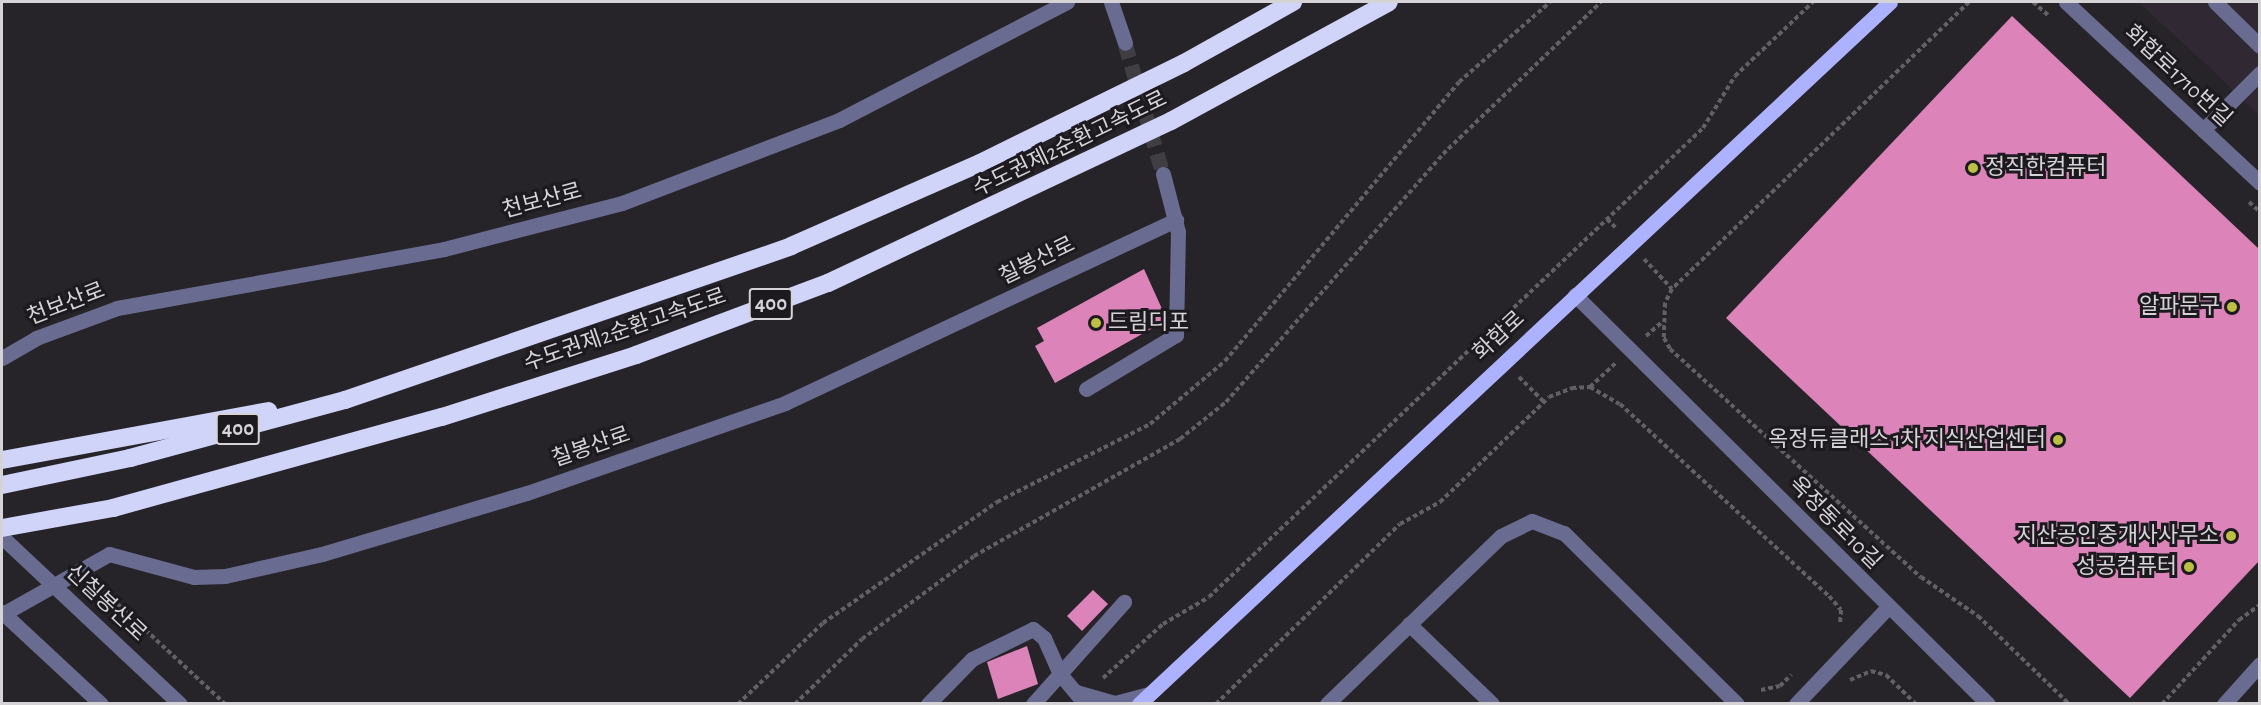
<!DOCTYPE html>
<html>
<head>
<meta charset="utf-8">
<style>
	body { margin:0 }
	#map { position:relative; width:2261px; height:705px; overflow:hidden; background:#272429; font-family:"Alegreya Sans","Noto Sans KR",sans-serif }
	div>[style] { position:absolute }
	.built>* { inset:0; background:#302934 }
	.building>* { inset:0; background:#dc83b9 }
	.minor-tunnel>* { height:15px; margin-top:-7.5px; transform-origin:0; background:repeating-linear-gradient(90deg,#413e43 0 15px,transparent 0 23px) }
	.path>* { height:4px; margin-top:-2px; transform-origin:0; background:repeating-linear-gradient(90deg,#636064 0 4.5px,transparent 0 7.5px) }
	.minor>* { height:15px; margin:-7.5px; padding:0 7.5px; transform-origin:7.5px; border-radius:7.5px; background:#696c90 }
	.major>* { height:15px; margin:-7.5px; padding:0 7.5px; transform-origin:7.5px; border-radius:7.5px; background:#adb2fe }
	.highway>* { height:18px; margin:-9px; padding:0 9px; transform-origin:9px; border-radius:9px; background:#d1d4f9 }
	.dots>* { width:16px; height:16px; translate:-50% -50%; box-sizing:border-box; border:3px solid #1d1a1f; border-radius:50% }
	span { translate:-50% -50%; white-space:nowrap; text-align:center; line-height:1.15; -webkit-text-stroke:6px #1d1a1f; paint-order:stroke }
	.shield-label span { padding:2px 4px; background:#1d1a1f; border:2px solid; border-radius:4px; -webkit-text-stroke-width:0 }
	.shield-label { font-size:21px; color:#d6d3d7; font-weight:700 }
	.street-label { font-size:22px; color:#d6d3d7 }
	.poi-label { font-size:22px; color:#d6d3d7 }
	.left { translate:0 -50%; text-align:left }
	.right { translate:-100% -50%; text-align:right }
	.frame { position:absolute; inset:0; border:3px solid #d6d3d7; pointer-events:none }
</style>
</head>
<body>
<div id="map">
	<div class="built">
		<div style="clip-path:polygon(2138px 2px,2259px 2px,2259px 115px,2207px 65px)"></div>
	</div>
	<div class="building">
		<div style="clip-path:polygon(2012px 16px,2259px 249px,2259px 561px,2130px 698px,1726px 318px)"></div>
		<div style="clip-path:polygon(1144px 269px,1167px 320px,1055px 383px,1035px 346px,1044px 341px,1037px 328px)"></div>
		<div style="clip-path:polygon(1093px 590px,1108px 604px,1082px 631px,1067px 616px)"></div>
		<div style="clip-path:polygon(1027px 646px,1038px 684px,998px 699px,987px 662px)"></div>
	</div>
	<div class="minor-tunnel">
		<div style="left:1125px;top:43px;width:136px;rotate:73.8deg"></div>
	</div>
	<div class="path">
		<div style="left:1969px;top:2px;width:413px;rotate:136deg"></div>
		<div style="left:1672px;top:289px;width:16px;rotate:117deg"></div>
		<div style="left:1665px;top:303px;width:35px;rotate:92deg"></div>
		<div style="left:1664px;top:338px;width:13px;rotate:61deg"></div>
		<div style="left:1670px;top:349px;width:339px;rotate:42.3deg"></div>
		<div style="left:1921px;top:577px;width:69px;rotate:34.4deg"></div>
		<div style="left:1978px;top:616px;width:127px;rotate:44deg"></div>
		<div style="left:2033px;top:2px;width:20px;rotate:41deg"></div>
		<div style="left:2249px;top:202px;width:15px;rotate:42deg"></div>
		<div style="left:1607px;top:219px;width:14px;rotate:45deg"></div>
		<div style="left:1644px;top:259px;width:41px;rotate:47deg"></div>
		<div style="left:1646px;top:336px;width:20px;rotate:-41deg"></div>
		<div style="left:1519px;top:377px;width:35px;rotate:45deg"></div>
		<div style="left:1590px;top:387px;width:35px;rotate:-43deg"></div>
		<div style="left:96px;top:584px;width:176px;rotate:42.9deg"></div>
		<div style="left:1103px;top:678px;width:81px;rotate:-42deg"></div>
		<div style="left:1163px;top:624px;width:53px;rotate:-30.4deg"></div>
		<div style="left:1209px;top:597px;width:681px;rotate:-43.51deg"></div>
		<div style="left:1703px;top:128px;width:61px;rotate:-58.4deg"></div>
		<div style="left:1735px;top:76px;width:108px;rotate:-43.5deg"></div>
		<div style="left:1850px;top:680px;width:23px;rotate:-23deg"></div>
		<div style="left:1871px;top:671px;width:16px;rotate:15deg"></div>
		<div style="left:1886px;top:675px;width:42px;rotate:44deg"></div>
		<div style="left:1761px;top:690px;width:19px;rotate:-12deg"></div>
		<div style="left:1780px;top:686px;width:16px;rotate:-45deg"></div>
		<div style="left:54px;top:703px;width:1px;rotate:90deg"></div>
		<div style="left:738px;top:704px;width:117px;rotate:-43.6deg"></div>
		<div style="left:823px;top:623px;width:212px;rotate:-34.8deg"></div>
		<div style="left:997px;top:502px;width:172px;rotate:-27deg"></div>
		<div style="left:1150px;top:424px;width:98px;rotate:-40deg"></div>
		<div style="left:1225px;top:361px;width:364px;rotate:-50deg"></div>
		<div style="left:1459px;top:82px;width:121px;rotate:-41.3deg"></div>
		<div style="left:795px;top:704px;width:93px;rotate:-44.1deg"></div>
		<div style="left:862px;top:639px;width:139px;rotate:-36.5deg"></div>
		<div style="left:974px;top:556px;width:237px;rotate:-29.6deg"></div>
		<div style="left:1180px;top:439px;width:59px;rotate:-38.8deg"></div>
		<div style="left:1226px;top:402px;width:330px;rotate:-48.8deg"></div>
		<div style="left:1443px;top:154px;width:219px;rotate:-43.9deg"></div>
		<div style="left:1216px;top:704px;width:257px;rotate:-44.4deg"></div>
		<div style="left:1400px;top:524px;width:46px;rotate:-28.8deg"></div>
		<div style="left:1440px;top:502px;width:151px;rotate:-43.9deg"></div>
		<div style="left:1549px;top:397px;width:25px;rotate:-21deg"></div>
		<div style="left:1572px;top:388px;width:18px;rotate:-3deg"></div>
		<div style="left:1590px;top:387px;width:34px;rotate:30deg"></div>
		<div style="left:1620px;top:404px;width:284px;rotate:42.6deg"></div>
		<div style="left:1829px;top:596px;width:18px;rotate:49deg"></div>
		<div style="left:1841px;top:610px;width:15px;rotate:94deg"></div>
		<div style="left:2162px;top:704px;width:114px;rotate:-47.5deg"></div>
		<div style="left:2239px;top:620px;width:26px;rotate:-36deg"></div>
	</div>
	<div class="minor">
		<div style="left:1111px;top:2px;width:43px;rotate:71.1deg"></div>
		<div style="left:2066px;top:2px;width:265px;rotate:43deg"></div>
		<div style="left:2215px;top:2px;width:63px;rotate:44.4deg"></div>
		<div style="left:2203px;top:130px;width:81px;rotate:-45deg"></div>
		<div style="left:1575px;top:295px;width:581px;rotate:44.72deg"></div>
		<div style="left:2px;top:358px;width:39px;rotate:-30deg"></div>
		<div style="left:36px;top:338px;width:86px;rotate:-20.3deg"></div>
		<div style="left:117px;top:308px;width:332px;rotate:-10.2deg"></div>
		<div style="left:444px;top:249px;width:184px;rotate:-14.5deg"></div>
		<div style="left:622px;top:203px;width:232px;rotate:-20.9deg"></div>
		<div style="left:839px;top:120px;width:257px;rotate:-27.4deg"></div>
		<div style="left:1086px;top:389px;width:105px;rotate:-31deg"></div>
		<div style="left:1176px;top:335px;width:103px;rotate:-88.9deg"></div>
		<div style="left:1178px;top:232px;width:60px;rotate:-104.5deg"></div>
		<div style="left:2px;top:537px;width:244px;rotate:43.2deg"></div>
		<div style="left:2px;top:612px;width:135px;rotate:42.9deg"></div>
		<div style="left:3px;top:614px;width:122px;rotate:-29.5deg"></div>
		<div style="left:109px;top:554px;width:88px;rotate:15.1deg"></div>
		<div style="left:194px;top:577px;width:31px;rotate:-2deg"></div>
		<div style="left:225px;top:576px;width:99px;rotate:-12.8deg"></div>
		<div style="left:322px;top:554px;width:214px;rotate:-16.6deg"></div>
		<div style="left:527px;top:493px;width:273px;rotate:-19.2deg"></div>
		<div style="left:785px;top:403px;width:432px;rotate:-25.1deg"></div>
		<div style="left:1409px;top:624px;width:115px;rotate:43.9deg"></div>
		<div style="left:1076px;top:692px;width:41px;rotate:15.8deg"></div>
		<div style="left:1115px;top:703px;width:35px;rotate:-15deg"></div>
		<div style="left:928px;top:704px;width:63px;rotate:-45.6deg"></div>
		<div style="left:972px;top:659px;width:68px;rotate:-26.2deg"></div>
		<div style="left:1033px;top:629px;width:14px;rotate:39deg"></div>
		<div style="left:1044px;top:638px;width:39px;rotate:66deg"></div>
		<div style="left:1060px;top:674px;width:39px;rotate:50deg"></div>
		<div style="left:1033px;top:704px;width:137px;rotate:-48.3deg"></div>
		<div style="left:1327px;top:704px;width:242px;rotate:-44deg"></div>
		<div style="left:1501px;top:536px;width:34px;rotate:-26deg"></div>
		<div style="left:1532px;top:521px;width:34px;rotate:21deg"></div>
		<div style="left:1564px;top:533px;width:243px;rotate:44.7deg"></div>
		<div style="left:1796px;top:704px;width:134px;rotate:-46.5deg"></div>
		<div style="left:2224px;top:704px;width:54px;rotate:-48deg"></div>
	</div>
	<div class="major">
		<div style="left:1139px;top:704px;width:1028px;rotate:-43.07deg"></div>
	</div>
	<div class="highway">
		<div style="left:2px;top:460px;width:271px;rotate:-10.4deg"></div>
		<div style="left:2px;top:485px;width:131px;rotate:-11.9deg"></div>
		<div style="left:130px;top:458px;width:223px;rotate:-15.1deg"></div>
		<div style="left:345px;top:400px;width:472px;rotate:-19deg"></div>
		<div style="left:791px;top:246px;width:206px;rotate:-23.7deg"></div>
		<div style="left:980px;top:163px;width:227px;rotate:-26.1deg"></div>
		<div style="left:1184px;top:63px;width:125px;rotate:-29.2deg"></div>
		<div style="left:2px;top:528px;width:113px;rotate:-10.2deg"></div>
		<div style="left:113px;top:508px;width:341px;rotate:-15.5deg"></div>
		<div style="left:442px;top:417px;width:204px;rotate:-17.7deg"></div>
		<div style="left:636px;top:355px;width:205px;rotate:-20.6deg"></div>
		<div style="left:828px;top:283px;width:379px;rotate:-25.3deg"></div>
		<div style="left:1171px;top:121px;width:248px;rotate:-28.6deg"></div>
	</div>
	<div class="dots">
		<div style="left:1973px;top:168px;background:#bcbf44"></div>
		<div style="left:2232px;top:307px;background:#bcbf44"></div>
		<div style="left:1096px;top:323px;background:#bcbf44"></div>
		<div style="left:2058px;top:440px;background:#bcbf44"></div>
		<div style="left:2231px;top:536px;background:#bcbf44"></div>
		<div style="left:2189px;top:567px;background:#bcbf44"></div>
	</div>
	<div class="shield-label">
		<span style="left:771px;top:304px">400</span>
		<span style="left:238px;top:429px">400</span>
	</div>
	<div class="street-label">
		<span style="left:2178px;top:76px;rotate:43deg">화합로1710번길</span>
		<span style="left:1070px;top:144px;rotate:-26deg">수도권제2순환고속도로</span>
		<span style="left:542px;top:201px;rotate:-15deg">천보산로</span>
		<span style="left:1037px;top:261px;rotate:-26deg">칠봉산로</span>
		<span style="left:66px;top:304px;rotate:-21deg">천보산로</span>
		<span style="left:625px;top:330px;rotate:-19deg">수도권제2순환고속도로</span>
		<span style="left:1499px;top:336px;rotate:-43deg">화합로</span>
		<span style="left:591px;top:447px;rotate:-19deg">칠봉산로</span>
		<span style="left:1835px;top:523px;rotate:45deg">옥정동로10길</span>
		<span style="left:106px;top:603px;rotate:43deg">신칠봉산로</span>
	</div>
	<div class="poi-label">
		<span class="left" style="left:1985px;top:168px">정직한컴퓨터</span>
		<span class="right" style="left:2220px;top:307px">알파문구</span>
		<span class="left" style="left:1108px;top:323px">드림디포</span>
		<span class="right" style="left:2046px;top:440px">옥정듀클래스 1차 지식산업센터</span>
		<span class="right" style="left:2219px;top:536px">지산공인중개사사무소</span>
		<span class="right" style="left:2177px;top:567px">성공컴퓨터</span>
	</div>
	<div class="frame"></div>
</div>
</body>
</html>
